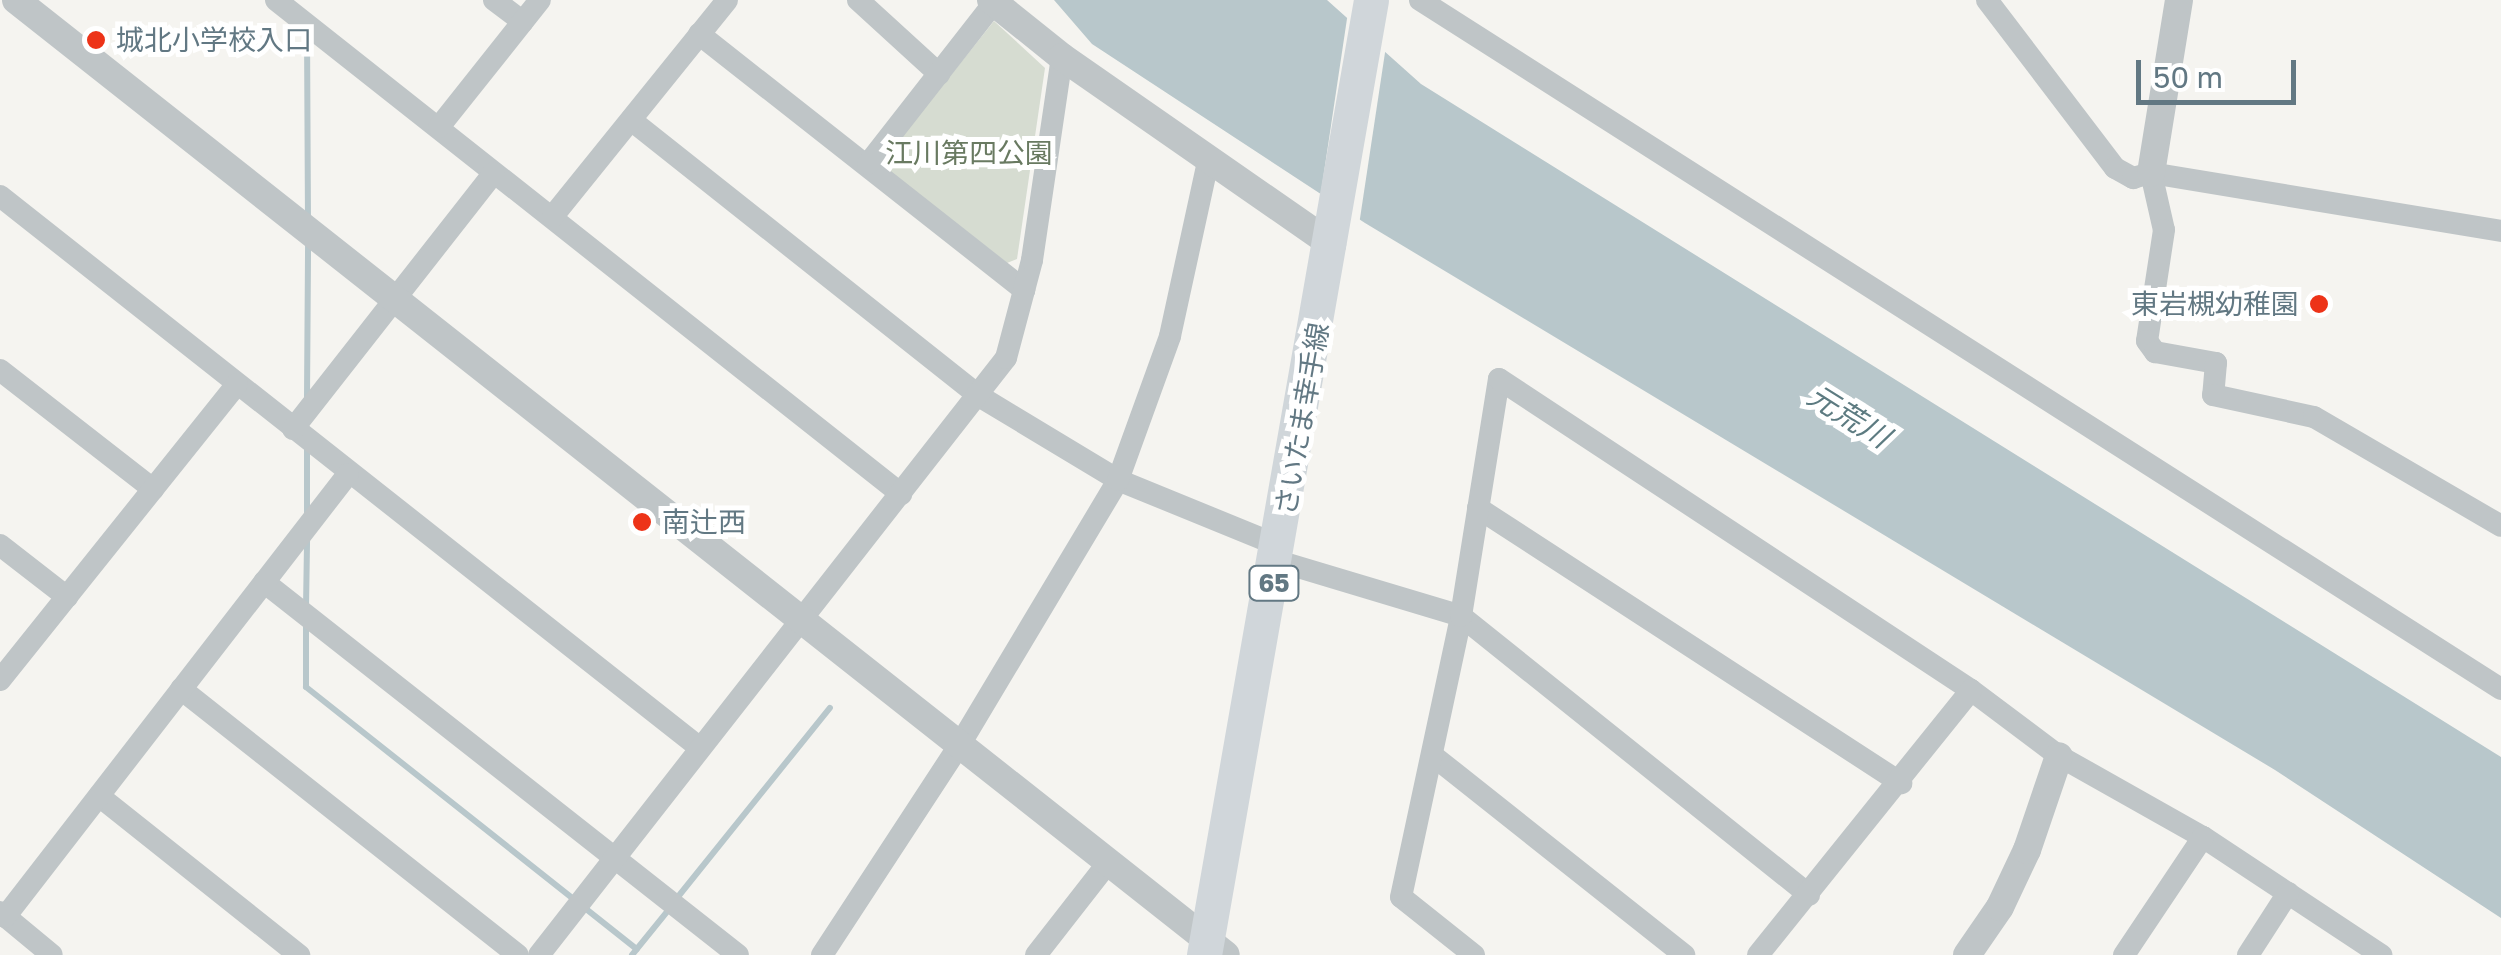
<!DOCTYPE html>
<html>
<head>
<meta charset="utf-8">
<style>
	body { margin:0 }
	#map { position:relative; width:2501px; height:955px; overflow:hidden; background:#f5f4f0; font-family:"Golos Text","Noto Sans JP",sans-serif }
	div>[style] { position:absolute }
	.green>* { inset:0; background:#d6dcd1 }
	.water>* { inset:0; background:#b8c7cb }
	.pier>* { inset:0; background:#f5f4f0 }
	.stream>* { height:6px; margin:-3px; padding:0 3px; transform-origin:3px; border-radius:3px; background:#b8c7cb }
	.minor>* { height:22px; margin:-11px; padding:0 11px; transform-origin:11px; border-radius:11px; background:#bfc5c7 }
	.tertiary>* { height:28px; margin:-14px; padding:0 14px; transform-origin:14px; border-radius:14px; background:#bfc5c7 }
	.primary>* { height:35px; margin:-17.5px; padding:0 17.5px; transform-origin:17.5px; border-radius:17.5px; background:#d0d6da }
	.dots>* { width:28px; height:28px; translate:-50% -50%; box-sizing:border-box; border:5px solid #fff; border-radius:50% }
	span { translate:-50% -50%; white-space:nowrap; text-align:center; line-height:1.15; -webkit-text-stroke:10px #fff; paint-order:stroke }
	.shield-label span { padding:2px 8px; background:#fff; border:2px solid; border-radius:8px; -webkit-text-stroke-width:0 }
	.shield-label { font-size:25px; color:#627883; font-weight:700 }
	.poi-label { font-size:28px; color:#627883 }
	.left { translate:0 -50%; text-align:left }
	.right { translate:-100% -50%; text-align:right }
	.park-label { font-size:28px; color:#697a61 }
	.street-label { font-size:28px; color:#627883 }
	.water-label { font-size:30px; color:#5d7b81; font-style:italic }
	.scale { position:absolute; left:2136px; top:60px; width:160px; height:45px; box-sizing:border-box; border:5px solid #627883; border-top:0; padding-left:12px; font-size:30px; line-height:35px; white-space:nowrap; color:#627883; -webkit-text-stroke:8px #fff; paint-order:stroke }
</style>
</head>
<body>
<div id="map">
	<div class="green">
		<div style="clip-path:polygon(994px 21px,1045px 68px,1017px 259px,1007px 263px,890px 172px,886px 156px)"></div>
	</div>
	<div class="water">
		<div style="clip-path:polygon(1054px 0,1327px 0,1421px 84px,2501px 757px,2501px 918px,2275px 770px,1365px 223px,1092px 44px)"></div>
	</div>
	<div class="pier">
		<div style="clip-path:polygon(1348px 12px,1386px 46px,1359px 225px,1320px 199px)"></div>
	</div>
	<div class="stream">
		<div style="left:307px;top:31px;width:187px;rotate:89.7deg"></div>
		<div style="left:307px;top:398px;width:157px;rotate:-89.6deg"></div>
		<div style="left:307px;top:513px;width:67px;rotate:-90deg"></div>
		<div style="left:306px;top:608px;width:67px;rotate:-89.1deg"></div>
		<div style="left:306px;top:626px;width:61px;rotate:90deg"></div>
		<div style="left:306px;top:687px;width:422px;rotate:38.4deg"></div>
		<div style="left:677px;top:898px;width:244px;rotate:-51.2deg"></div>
		<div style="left:632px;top:955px;width:60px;rotate:-51deg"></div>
	</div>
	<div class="minor">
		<div style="left:276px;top:0;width:797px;rotate:38.32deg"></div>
		<div style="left:494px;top:0;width:36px;rotate:37deg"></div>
		<div style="left:858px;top:0;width:110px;rotate:42.4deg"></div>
		<div style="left:1420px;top:0;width:1282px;rotate:32.51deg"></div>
		<div style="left:1987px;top:0;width:211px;rotate:52.7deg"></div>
		<div style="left:2115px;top:168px;width:21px;rotate:29deg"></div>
		<div style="left:2133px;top:178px;width:19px;rotate:-16deg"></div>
		<div style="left:2151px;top:173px;width:355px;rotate:9.4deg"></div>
		<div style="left:699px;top:34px;width:414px;rotate:38.2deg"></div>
		<div style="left:631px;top:120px;width:444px;rotate:38.4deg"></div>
		<div style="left:979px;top:396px;width:162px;rotate:31.1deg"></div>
		<div style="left:1118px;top:480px;width:175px;rotate:22.2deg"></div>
		<div style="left:439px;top:127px;width:162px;rotate:-51.5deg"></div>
		<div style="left:868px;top:164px;width:204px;rotate:-52deg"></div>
		<div style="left:2151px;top:173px;width:58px;rotate:77.2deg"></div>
		<div style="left:2164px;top:230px;width:112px;rotate:98.7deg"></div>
		<div style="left:2147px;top:341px;width:14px;rotate:54deg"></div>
		<div style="left:2155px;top:352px;width:62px;rotate:10.2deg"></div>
		<div style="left:2216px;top:363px;width:32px;rotate:95deg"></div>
		<div style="left:2213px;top:395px;width:103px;rotate:12.3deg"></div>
		<div style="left:2314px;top:417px;width:216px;rotate:30.2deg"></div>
		<div style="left:0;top:196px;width:891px;rotate:38.26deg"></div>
		<div style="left:553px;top:216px;width:277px;rotate:-51.1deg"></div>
		<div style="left:0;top:370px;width:194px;rotate:37.9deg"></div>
		<div style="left:293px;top:429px;width:325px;rotate:-51.9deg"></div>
		<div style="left:1478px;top:508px;width:505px;rotate:33.03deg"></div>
		<div style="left:0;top:545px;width:85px;rotate:37.8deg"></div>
		<div style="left:1278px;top:561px;width:191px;rotate:16.7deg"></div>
		<div style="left:1461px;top:616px;width:446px;rotate:38.7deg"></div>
		<div style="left:264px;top:582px;width:603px;rotate:38.2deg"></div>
		<div style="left:0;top:680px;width:379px;rotate:-51.3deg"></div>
		<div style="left:181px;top:689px;width:429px;rotate:38.3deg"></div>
		<div style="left:1432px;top:755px;width:322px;rotate:38.4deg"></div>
		<div style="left:99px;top:796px;width:256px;rotate:38.5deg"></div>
		<div style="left:0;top:912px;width:67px;rotate:39.6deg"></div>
		<div style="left:5px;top:917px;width:560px;rotate:-52.25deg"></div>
		<div style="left:539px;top:955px;width:758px;rotate:-51.97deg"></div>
		<div style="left:1006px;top:358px;width:101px;rotate:-75.1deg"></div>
		<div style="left:1032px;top:260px;width:205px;rotate:-81.6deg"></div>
		<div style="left:822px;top:955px;width:250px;rotate:-56.8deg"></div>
		<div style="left:959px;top:746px;width:310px;rotate:-59.1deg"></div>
		<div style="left:1118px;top:480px;width:153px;rotate:-70.1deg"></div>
		<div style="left:1170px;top:336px;width:179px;rotate:-77.7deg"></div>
		<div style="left:1036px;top:955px;width:117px;rotate:-52deg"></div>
		<div style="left:1474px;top:955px;width:93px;rotate:-141.5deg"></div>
		<div style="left:1401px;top:897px;width:287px;rotate:-77.9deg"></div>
		<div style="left:1461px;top:616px;width:240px;rotate:-80.9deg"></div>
		<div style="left:1499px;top:379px;width:565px;rotate:33.38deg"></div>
		<div style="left:1971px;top:690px;width:110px;rotate:36.9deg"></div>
		<div style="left:2059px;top:756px;width:165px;rotate:29.4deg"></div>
		<div style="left:2203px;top:837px;width:214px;rotate:33.5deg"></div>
		<div style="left:1758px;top:955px;width:340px;rotate:-51.2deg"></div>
		<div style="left:2124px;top:955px;width:142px;rotate:-56.2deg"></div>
		<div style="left:2248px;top:955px;width:74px;rotate:-57.2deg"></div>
	</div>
	<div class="tertiary">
		<div style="left:16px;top:0;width:1541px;rotate:38.28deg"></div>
		<div style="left:991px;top:0;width:91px;rotate:38.8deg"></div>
		<div style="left:1062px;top:57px;width:329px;rotate:34.8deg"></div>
		<div style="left:2151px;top:173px;width:175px;rotate:-80.8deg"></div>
		<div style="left:1967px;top:955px;width:58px;rotate:-55.5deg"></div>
		<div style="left:2000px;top:907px;width:63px;rotate:-64.7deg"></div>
		<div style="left:2027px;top:850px;width:99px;rotate:-71.2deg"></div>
	</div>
	<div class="primary">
		<div style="left:1204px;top:955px;width:969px;rotate:-80.08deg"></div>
	</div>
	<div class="dots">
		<div style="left:96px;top:40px;background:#ed3318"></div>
		<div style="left:2319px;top:304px;background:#ed3318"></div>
		<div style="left:642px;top:522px;background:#ed3318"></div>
	</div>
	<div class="shield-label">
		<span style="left:1274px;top:583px">65</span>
	</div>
	<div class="poi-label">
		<span class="left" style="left:116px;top:40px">城北小学校入口</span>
		<span class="right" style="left:2299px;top:304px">東岩槻幼稚園</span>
		<span class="left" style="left:662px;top:522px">南辻西</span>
	</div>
	<div class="park-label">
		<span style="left:969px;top:153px">江川第四公園</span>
	</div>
	<div class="street-label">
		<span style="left:1302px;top:419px;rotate:-80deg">さいたま幸手線</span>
	</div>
	<div class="water-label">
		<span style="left:1849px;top:416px;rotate:32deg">元荒川</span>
	</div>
	<div class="scale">50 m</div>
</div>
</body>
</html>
